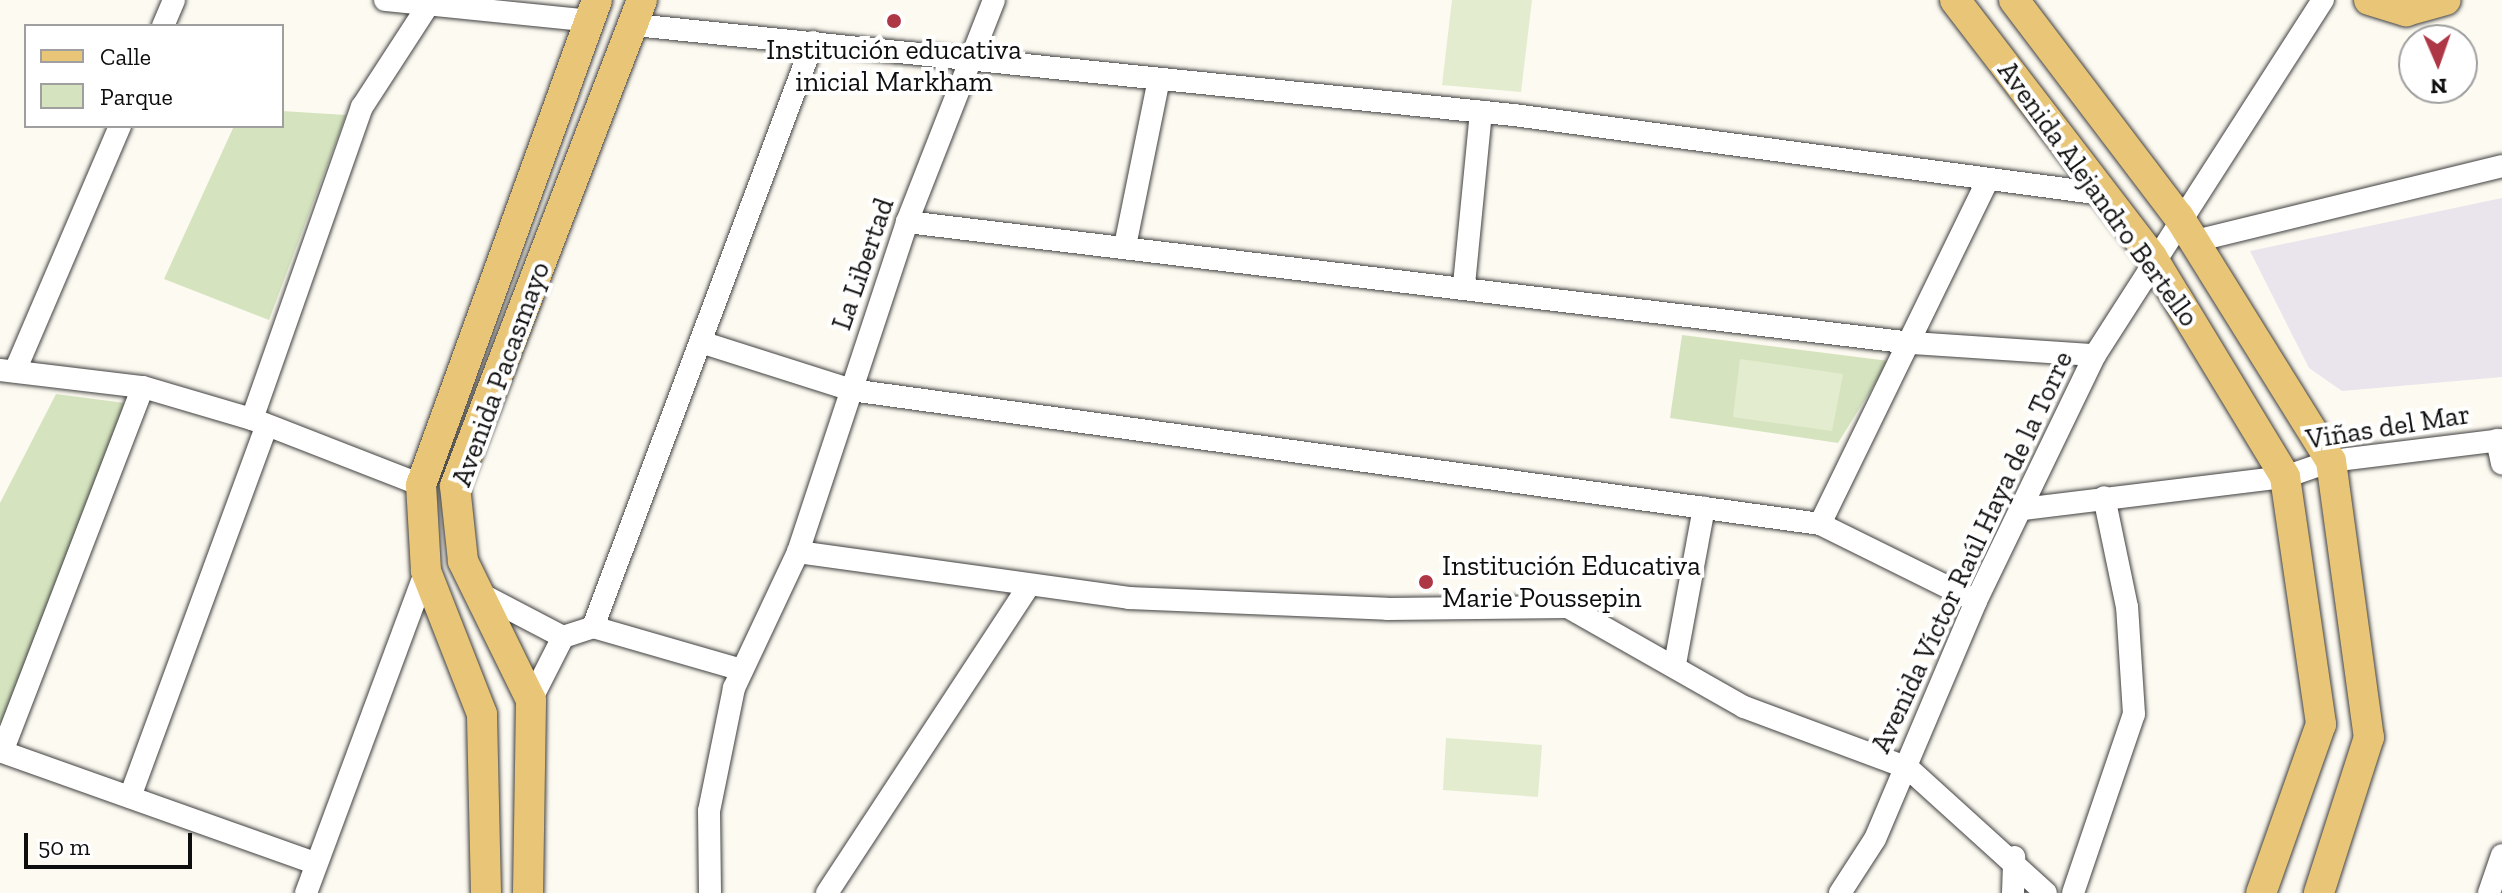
<!DOCTYPE html>
<html>
<head>
<meta charset="utf-8">
<style>
	body { margin:0 }
	#map { position:relative; width:2502px; height:893px; overflow:hidden; background:#fdfaf1; font-family:"Zilla Slab",serif }
	div>[style] { position:absolute }
	.industrial>* { inset:0; background:#eae4ec }
	.green>* { inset:0; background:#d5e4bf }
	.pitch>* { inset:0; background:#e4eccf }
	.roads { filter:drop-shadow(0 0 2px #414141) drop-shadow(0 0 2px #414141) }
	.minor>* { height:22px; margin:-11px; padding:0 11px; transform-origin:11px; border-radius:11px; background:#fff }
	.major>* { height:30px; margin:-15px; padding:0 15px; transform-origin:15px; border-radius:15px; background:#e8c577 }
	.dots>* { width:22px; height:22px; translate:-50% -50%; box-sizing:border-box; border:4px solid #fff; border-radius:50% }
	span { translate:-50% -50%; white-space:nowrap; text-align:center; line-height:1.15; -webkit-text-stroke:8px #fff; paint-order:stroke }
	.poi-label { font-size:28px; color:#0e0e0e }
	.left { translate:0 -50%; text-align:left }
	.street-label { font-size:28px; color:#0e0e0e }
	.legend { position:absolute; left:24px; top:24px; width:260px; height:104px; box-sizing:border-box; background:#fff; border:2px solid #9f9f9f; margin:0; padding:10px 14px; list-style:none; font-size:24px; color:#0e0e0e }
	.legend li { display:flex; align-items:center; gap:16px; height:40px }
	.legend b { width:40px; border:2px solid #9f9f9f }
	.north { position:absolute; left:2398px; top:24px; width:80px; height:80px; box-sizing:border-box; background:#fff; border:2px solid #9f9f9f; border-radius:50%; rotate:178deg; font-size:22px; font-weight:700; line-height:32px; text-align:center; color:#0e0e0e }
	.north::after { content:''; display:block; margin:auto; width:28px; height:36px; background:#ae3745; clip-path:polygon(50% 0,100% 100%,50% 72%,0 100%) }
	.scale { position:absolute; left:24px; top:833px; width:168px; height:36px; box-sizing:border-box; border:4px solid #0e0e0e; border-top:0; padding-left:10px; font-size:24px; line-height:28px; white-space:nowrap; color:#0e0e0e; -webkit-text-stroke:6px #fff; paint-order:stroke }
</style>
</head>
<body>
<div id="map">
	<div class="industrial">
		<div style="clip-path:polygon(2502px 198px,2502px 377px,2342px 391px,2309px 368px,2250px 251px)"></div>
	</div>
	<div class="green">
		<div style="clip-path:polygon(282px 111px,346px 115px,269px 320px,164px 279px,234px 126px,282px 126px)"></div>
		<div style="clip-path:polygon(1682px 335px,1889px 361px,1838px 443px,1670px 418px)"></div>
		<div style="clip-path:polygon(56px 394px,125px 403px,0 728px,0 503px)"></div>
	</div>
	<div class="pitch">
		<div style="clip-path:polygon(1452px 0,1532px 0,1521px 92px,1442px 85px)"></div>
		<div style="clip-path:polygon(1740px 359px,1843px 374px,1832px 431px,1733px 417px)"></div>
		<div style="clip-path:polygon(1446px 738px,1542px 745px,1538px 797px,1443px 790px)"></div>
	</div>
	<div class="roads">
		<div class="minor">
			<div style="left:385px;top:0;width:206px;rotate:5.8deg"></div>
			<div style="left:635px;top:25px;width:884px;rotate:5.85deg"></div>
			<div style="left:1514px;top:115px;width:593px;rotate:7.65deg"></div>
			<div style="left:163px;top:26px;width:28px;rotate:-67deg"></div>
			<div style="left:907px;top:222px;width:1012px;rotate:6.87deg"></div>
			<div style="left:1912px;top:343px;width:183px;rotate:3.8deg"></div>
			<div style="left:2195px;top:241px;width:316px;rotate:-13.7deg"></div>
			<div style="left:1125px;top:246px;width:170px;rotate:-78.5deg"></div>
			<div style="left:1464px;top:285px;width:174px;rotate:-84.4deg"></div>
			<div style="left:701px;top:342px;width:157px;rotate:17.7deg"></div>
			<div style="left:851px;top:390px;width:978px;rotate:7.87deg"></div>
			<div style="left:1820px;top:524px;width:174px;rotate:26.3deg"></div>
			<div style="left:0;top:370px;width:144px;rotate:6.8deg"></div>
			<div style="left:143px;top:387px;width:114px;rotate:16.4deg"></div>
			<div style="left:252px;top:419px;width:181px;rotate:21.3deg"></div>
			<div style="left:15px;top:371px;width:267px;rotate:-66.8deg"></div>
			<div style="left:252px;top:419px;width:331px;rotate:-70.6deg"></div>
			<div style="left:362px;top:107px;width:123px;rotate:-57deg"></div>
			<div style="left:2497px;top:440px;width:24px;rotate:78deg"></div>
			<div style="left:2023px;top:509px;width:264px;rotate:-7deg"></div>
			<div style="left:2285px;top:477px;width:49px;rotate:-19.2deg"></div>
			<div style="left:2331px;top:461px;width:172px;rotate:-7deg"></div>
			<div style="left:1820px;top:524px;width:383px;rotate:-64deg"></div>
			<div style="left:798px;top:552px;width:334px;rotate:7.9deg"></div>
			<div style="left:1129px;top:598px;width:258px;rotate:2.4deg"></div>
			<div style="left:1387px;top:609px;width:181px;rotate:-0.6deg"></div>
			<div style="left:1568px;top:607px;width:202px;rotate:29.6deg"></div>
			<div style="left:1744px;top:707px;width:175px;rotate:20.4deg"></div>
			<div style="left:1908px;top:768px;width:186px;rotate:42.2deg"></div>
			<div style="left:477px;top:592px;width:97px;rotate:27.6deg"></div>
			<div style="left:593px;top:627px;width:625px;rotate:-69.39deg"></div>
			<div style="left:1675px;top:664px;width:159px;rotate:-79.5deg"></div>
			<div style="left:531px;top:700px;width:71px;rotate:-63.1deg"></div>
			<div style="left:563px;top:637px;width:32px;rotate:-18deg"></div>
			<div style="left:593px;top:627px;width:155px;rotate:16.1deg"></div>
			<div style="left:0;top:751px;width:333px;rotate:19.6deg"></div>
			<div style="left:2px;top:752px;width:391px;rotate:-68.9deg"></div>
			<div style="left:130px;top:797px;width:396px;rotate:-69.8deg"></div>
			<div style="left:306px;top:893px;width:344px;rotate:-69.6deg"></div>
			<div style="left:710px;top:893px;width:82px;rotate:-90.7deg"></div>
			<div style="left:709px;top:811px;width:126px;rotate:-78.5deg"></div>
			<div style="left:734px;top:688px;width:150px;rotate:-64.8deg"></div>
			<div style="left:798px;top:552px;width:348px;rotate:-71.7deg"></div>
			<div style="left:907px;top:222px;width:238px;rotate:-68.6deg"></div>
			<div style="left:827px;top:893px;width:365px;rotate:-56.7deg"></div>
			<div style="left:1840px;top:893px;width:64px;rotate:-57.1deg"></div>
			<div style="left:1875px;top:839px;width:259px;rotate:-67deg"></div>
			<div style="left:1976px;top:601px;width:273px;rotate:-64.2deg"></div>
			<div style="left:2095px;top:355px;width:422px;rotate:-57.3deg"></div>
			<div style="left:2013px;top:893px;width:36px;rotate:-88deg"></div>
			<div style="left:2073px;top:893px;width:189px;rotate:-71.2deg"></div>
			<div style="left:2134px;top:714px;width:107px;rotate:-93.7deg"></div>
			<div style="left:2127px;top:607px;width:112px;rotate:-101.8deg"></div>
			<div style="left:2489px;top:893px;width:40px;rotate:-71.1deg"></div>
		</div>
		<div class="major">
			<div style="left:1955px;top:0;width:324px;rotate:52.5deg"></div>
			<div style="left:2152px;top:257px;width:257px;rotate:58.8deg"></div>
			<div style="left:2285px;top:477px;width:250px;rotate:81.7deg"></div>
			<div style="left:2321px;top:724px;width:179px;rotate:109.5deg"></div>
			<div style="left:2014px;top:0;width:273px;rotate:52.8deg"></div>
			<div style="left:2179px;top:217px;width:287px;rotate:58.1deg"></div>
			<div style="left:2331px;top:461px;width:279px;rotate:82.2deg"></div>
			<div style="left:2369px;top:737px;width:164px;rotate:107.8deg"></div>
			<div style="left:2369px;top:0;width:39px;rotate:17deg"></div>
			<div style="left:2406px;top:11px;width:41px;rotate:-15.4deg"></div>
			<div style="left:486px;top:893px;width:179px;rotate:-91.3deg"></div>
			<div style="left:482px;top:714px;width:154px;rotate:-111.4deg"></div>
			<div style="left:426px;top:571px;width:86px;rotate:-93.3deg"></div>
			<div style="left:421px;top:485px;width:516px;rotate:-70.05deg"></div>
			<div style="left:528px;top:893px;width:193px;rotate:-89.1deg"></div>
			<div style="left:531px;top:700px;width:155px;rotate:-116.1deg"></div>
			<div style="left:463px;top:561px;width:75px;rotate:-96.1deg"></div>
			<div style="left:455px;top:486px;width:521px;rotate:-68.95deg"></div>
		</div>
	</div>
	<div class="dots">
		<div style="left:894px;top:21px;background:#ae3745"></div>
		<div style="left:1426px;top:582px;background:#ae3745"></div>
	</div>
	<div class="poi-label">
		<span style="left:894px;top:66px">Institución educativa<br>inicial Markham</span>
		<span class="left" style="left:1442px;top:582px">Institución Educativa<br>Marie Poussepin</span>
	</div>
	<div class="street-label">
		<span style="left:2098px;top:194px;rotate:54deg">Avenida Alejandro Bertello</span>
		<span style="left:863px;top:264px;rotate:-71deg">La Libertad</span>
		<span style="left:501px;top:374px;rotate:-70deg">Avenida Pacasmayo</span>
		<span style="left:2388px;top:427px;rotate:-9deg">Viñas del Mar</span>
		<span style="left:1972px;top:552px;rotate:-65deg">Avenida Víctor Raúl Haya de la Torre</span>
	</div>
	<ul class="legend">
	<li><b style="height:10px;background:#e8c577"></b>Calle</li>
	<li><b style="height:22px;background:#d5e4bf"></b>Parque</li>
	</ul>
	<div class="north">N</div>
	<div class="scale">50 m</div>
</div>
</body>
</html>
